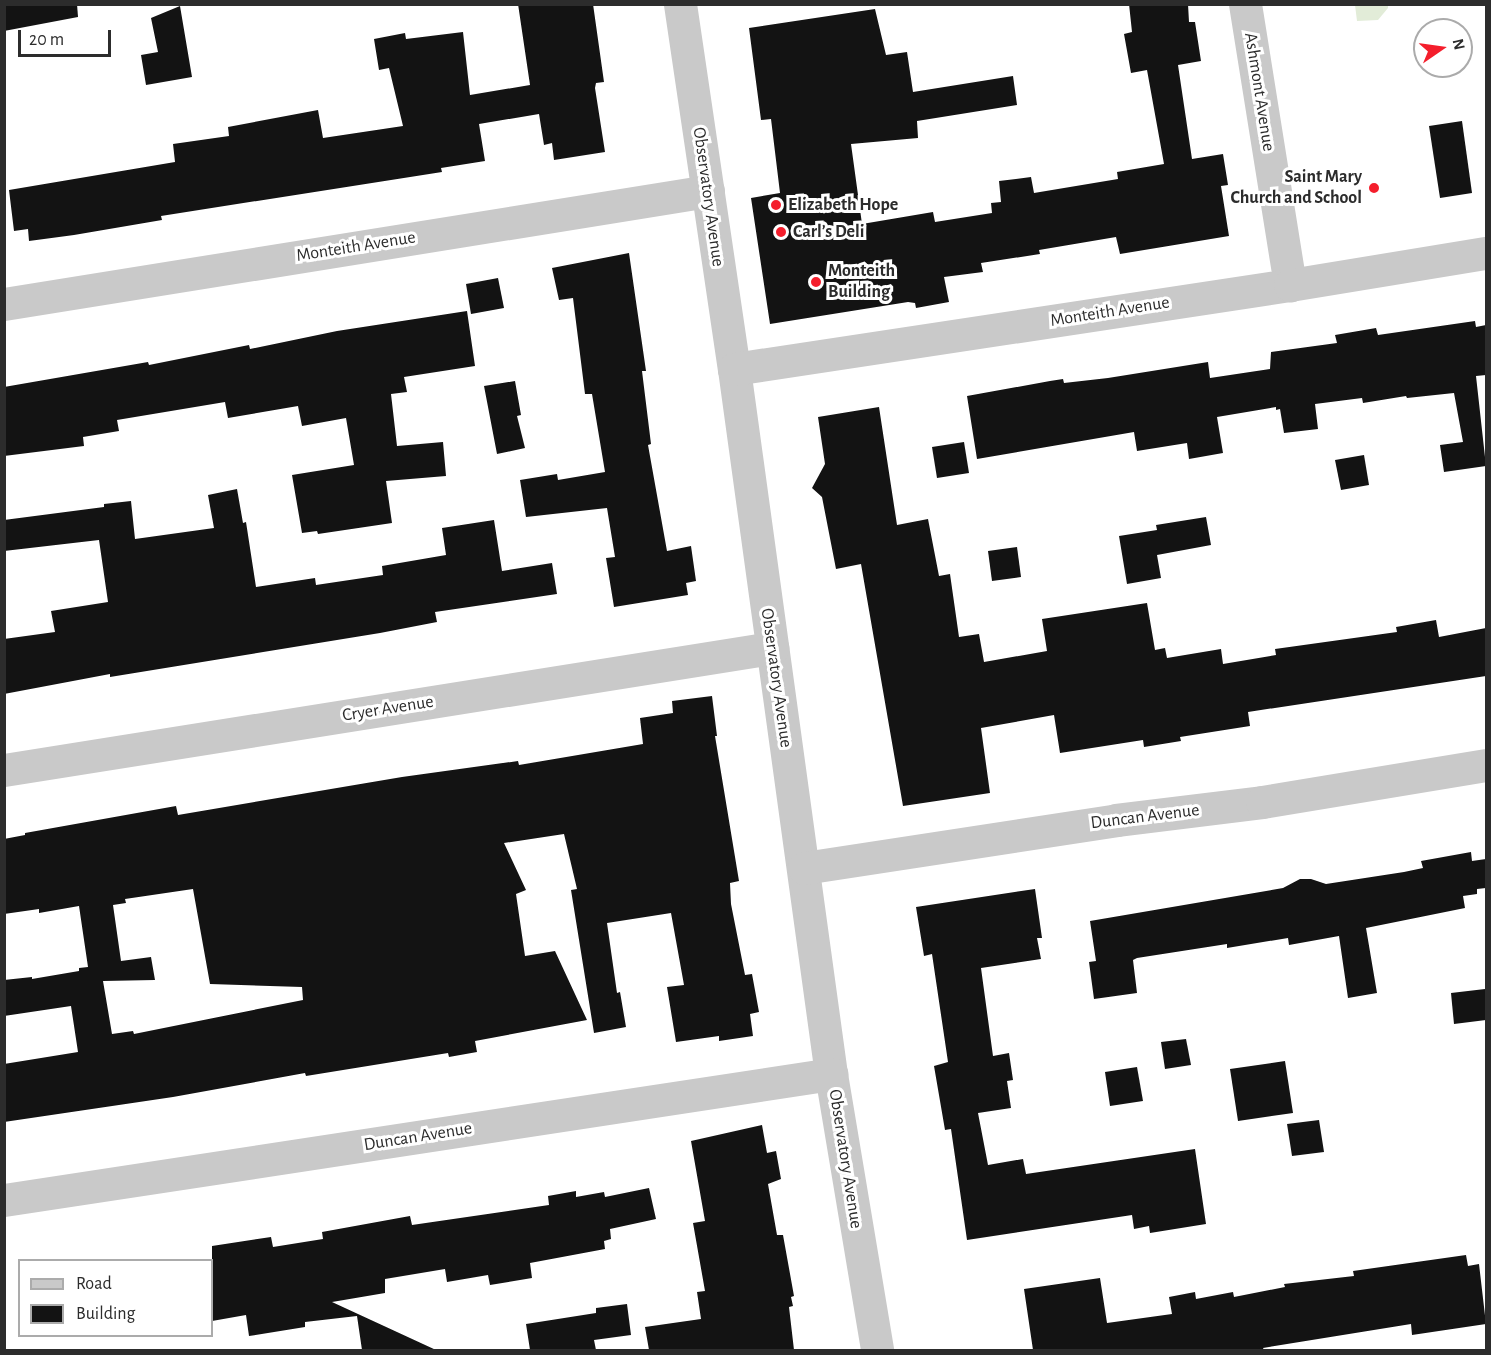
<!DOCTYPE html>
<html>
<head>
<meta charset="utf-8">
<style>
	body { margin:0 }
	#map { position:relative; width:1491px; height:1355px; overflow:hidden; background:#fff; font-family:"Alegreya Sans",sans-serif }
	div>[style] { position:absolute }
	.green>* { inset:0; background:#e2ecd8 }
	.building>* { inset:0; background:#131313 }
	.minor>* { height:33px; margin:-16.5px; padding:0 16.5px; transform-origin:16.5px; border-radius:16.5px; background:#c9c9c9 }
	.dots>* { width:16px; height:16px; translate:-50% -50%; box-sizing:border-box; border:3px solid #fff; border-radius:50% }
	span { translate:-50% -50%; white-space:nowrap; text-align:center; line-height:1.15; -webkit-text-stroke:6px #fff; paint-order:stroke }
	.street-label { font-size:18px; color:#2c2c2c }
	.poi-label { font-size:18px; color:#2c2c2c; font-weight:700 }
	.right { translate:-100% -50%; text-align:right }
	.left { translate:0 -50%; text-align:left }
	.frame { position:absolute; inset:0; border:6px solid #2c2c2c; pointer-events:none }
	.legend { position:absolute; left:18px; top:1259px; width:195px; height:78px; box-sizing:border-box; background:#fff; border:2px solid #ababab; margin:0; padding:8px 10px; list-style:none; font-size:18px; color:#2c2c2c }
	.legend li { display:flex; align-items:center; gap:12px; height:30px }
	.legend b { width:30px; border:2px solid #ababab }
	.north { position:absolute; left:1413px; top:18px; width:60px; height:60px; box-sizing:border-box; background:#fff; border:2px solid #ababab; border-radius:50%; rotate:77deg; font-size:16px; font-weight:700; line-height:24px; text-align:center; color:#2c2c2c }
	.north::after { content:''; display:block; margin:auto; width:21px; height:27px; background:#f41e2c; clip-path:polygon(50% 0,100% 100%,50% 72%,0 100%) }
	.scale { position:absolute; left:18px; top:30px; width:93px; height:27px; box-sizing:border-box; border:3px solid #2c2c2c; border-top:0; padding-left:8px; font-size:18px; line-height:21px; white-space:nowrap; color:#2c2c2c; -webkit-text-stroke:4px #fff; paint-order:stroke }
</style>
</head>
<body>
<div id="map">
	<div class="green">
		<div style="clip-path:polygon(1355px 5px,1388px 5px,1388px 8px,1378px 20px,1357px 21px)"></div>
	</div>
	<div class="building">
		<div style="clip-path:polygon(4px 4px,77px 4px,78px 17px,4px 31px)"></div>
		<div style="clip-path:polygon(518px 4px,593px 4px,604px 82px,596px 83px,595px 88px,605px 152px,554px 160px,552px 143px,544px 145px,539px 114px,479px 124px,485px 161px,441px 168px,442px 172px,161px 216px,162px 220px,74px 235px,29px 241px,28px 229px,14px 231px,9px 190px,175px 162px,173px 144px,229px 136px,228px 127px,318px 110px,323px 138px,403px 126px,389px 68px,379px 70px,374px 39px,405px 33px,406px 39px,463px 32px,470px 95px,530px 85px)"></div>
		<div style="clip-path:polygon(1129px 4px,1188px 4px,1189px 22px,1195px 22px,1201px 61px,1178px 65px,1192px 159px,1223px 154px,1228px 185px,1221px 186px,1229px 236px,1120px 254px,1116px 237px,1039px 250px,1040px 254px,981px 263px,983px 272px,944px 277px,949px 302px,916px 308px,915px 303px,908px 302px,770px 324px,751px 198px,780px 193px,771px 119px,761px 120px,749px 28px,875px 9px,886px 55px,907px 52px,913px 92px,1013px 76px,1017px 105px,917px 121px,918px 138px,851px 144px,862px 224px,933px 212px,935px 222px,992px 213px,991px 203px,1001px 202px,999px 181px,1031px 177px,1034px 193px,1118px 179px,1117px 172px,1164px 164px,1147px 70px,1131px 73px,1124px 34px,1132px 32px)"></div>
		<div style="clip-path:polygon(180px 6px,192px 77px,146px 85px,141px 55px,158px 52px,151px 18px)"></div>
		<div style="clip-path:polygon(1462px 121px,1472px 193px,1440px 198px,1429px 126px)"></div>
		<div style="clip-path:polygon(629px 253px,646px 371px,642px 371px,651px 444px,648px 445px,667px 551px,691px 546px,696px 581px,686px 583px,688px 595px,614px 607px,606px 558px,615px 557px,607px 508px,526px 517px,520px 480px,557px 474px,558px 480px,605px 472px,592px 394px,585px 394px,573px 298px,559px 300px,552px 268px)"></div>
		<div style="clip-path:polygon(498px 278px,504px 308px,471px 314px,466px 284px)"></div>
		<div style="clip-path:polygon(467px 311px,475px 366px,404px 377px,407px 392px,391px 394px,397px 446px,443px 442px,446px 476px,386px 481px,392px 523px,318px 534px,317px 531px,302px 533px,292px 475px,354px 465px,346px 418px,302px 426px,298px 406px,228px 418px,225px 402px,117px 420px,119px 431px,83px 437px,84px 446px,4px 456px,4px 387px,148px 362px,149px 365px,249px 345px,250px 349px,337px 331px)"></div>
		<div style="clip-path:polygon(1475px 321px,1476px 327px,1486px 325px,1486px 375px,1476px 376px,1486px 466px,1444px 472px,1440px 445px,1463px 442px,1454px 393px,1407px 398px,1406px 396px,1363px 403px,1362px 398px,1315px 404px,1318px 429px,1284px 433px,1280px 409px,1276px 410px,1276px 407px,1217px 417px,1223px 453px,1189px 459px,1187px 443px,1137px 451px,1134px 432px,977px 459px,967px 396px,1050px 381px,1063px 379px,1064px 383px,1108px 378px,1208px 362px,1210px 378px,1270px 369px,1271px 352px,1337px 343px,1335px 335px,1376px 328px,1378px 335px)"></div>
		<div style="clip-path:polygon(515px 381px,521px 415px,517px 416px,525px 448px,497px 454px,484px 386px)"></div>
		<div style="clip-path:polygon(879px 407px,897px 525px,928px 519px,939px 576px,950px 574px,959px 637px,979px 634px,984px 662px,1047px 651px,1042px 619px,1147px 603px,1155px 650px,1165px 648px,1167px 658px,1221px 649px,1223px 664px,1276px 655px,1275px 649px,1397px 632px,1396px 627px,1436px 620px,1439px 637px,1486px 628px,1486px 676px,1248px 712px,1250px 726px,1180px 737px,1181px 741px,1144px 747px,1143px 740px,1060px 753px,1054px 715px,981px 728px,990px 793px,903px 806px,861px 564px,836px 569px,822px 497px,812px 488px,825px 464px,818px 417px)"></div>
		<div style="clip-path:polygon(964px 442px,969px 473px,937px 478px,932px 447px)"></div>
		<div style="clip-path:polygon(1364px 455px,1369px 485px,1341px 490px,1335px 460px)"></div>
		<div style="clip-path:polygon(237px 489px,243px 523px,246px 522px,256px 587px,315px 578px,316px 585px,383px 575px,382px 566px,446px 555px,442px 528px,494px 520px,502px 571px,552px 563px,557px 594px,435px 612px,437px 622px,380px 633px,110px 677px,110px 674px,4px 694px,4px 639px,55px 632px,51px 611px,108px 602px,99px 540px,4px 551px,4px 520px,104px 507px,104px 504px,131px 501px,135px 539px,214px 528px,208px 495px)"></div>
		<div style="clip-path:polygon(1206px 517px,1211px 545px,1157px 555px,1161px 578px,1127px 584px,1119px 536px,1157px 530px,1156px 525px)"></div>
		<div style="clip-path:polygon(1017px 547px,1021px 577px,992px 581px,988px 551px)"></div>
		<div style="clip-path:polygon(evenodd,712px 696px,717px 736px,715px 736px,739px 881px,730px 883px,731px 904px,745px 975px,752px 974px,759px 1012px,750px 1014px,753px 1036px,719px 1041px,719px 1036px,676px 1042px,667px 987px,684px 985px,671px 913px,607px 923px,617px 993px,620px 992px,626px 1027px,594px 1033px,571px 890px,577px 889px,564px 834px,504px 843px,526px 890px,516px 894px,525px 956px,555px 951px,587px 1020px,475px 1041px,477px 1052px,449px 1057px,448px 1053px,306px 1076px,305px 1073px,173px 1097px,4px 1122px,4px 1064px,78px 1052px,71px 1006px,4px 1016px,4px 980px,32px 977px,32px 979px,79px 971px,79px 968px,88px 967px,79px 906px,39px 913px,39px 909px,4px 914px,4px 839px,25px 835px,25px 833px,176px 806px,178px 815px,402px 777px,518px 761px,519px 765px,643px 744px,640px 718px,673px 713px,672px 701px,712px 696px,193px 889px,210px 984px,302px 987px,303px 1000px,134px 1034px,133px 1031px,112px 1034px,103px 981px,155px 980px,151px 957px,121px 961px,113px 905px,126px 903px,125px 899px,193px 889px)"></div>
		<div style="clip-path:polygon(1471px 852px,1472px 861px,1486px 859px,1486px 888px,1477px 889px,1477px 894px,1463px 896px,1465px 908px,1366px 928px,1377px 993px,1348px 998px,1339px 936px,1289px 945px,1288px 938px,1227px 948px,1227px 944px,1137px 958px,1133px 960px,1137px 993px,1094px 999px,1089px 962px,1096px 961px,1090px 921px,1283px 888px,1300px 879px,1311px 879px,1326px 884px,1404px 872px,1423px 868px,1421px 861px)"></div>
		<div style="clip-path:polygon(1035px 889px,1042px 938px,1037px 938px,1041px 959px,981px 968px,993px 1056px,1009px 1053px,1013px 1080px,1007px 1081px,1011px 1108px,978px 1113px,988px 1165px,1023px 1159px,1026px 1174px,1195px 1149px,1206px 1224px,1150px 1233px,1149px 1226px,1134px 1229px,1132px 1215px,967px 1240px,951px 1129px,945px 1130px,934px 1066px,948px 1062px,932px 954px,924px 956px,916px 907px)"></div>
		<div style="clip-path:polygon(1485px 989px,1486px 1020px,1454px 1024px,1451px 993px)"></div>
		<div style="clip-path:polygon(1186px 1039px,1191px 1065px,1165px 1069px,1161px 1042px)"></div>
		<div style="clip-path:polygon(1285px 1061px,1293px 1113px,1238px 1121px,1230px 1069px)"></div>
		<div style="clip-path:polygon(1137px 1067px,1143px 1101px,1110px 1106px,1105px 1072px)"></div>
		<div style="clip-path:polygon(1319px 1120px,1324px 1152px,1292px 1156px,1287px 1124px)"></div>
		<div style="clip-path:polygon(762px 1125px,767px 1153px,776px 1151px,781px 1179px,768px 1184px,777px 1235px,783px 1235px,794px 1296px,791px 1297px,793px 1306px,789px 1307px,794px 1350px,649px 1350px,645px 1327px,701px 1319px,697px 1292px,705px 1291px,693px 1223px,705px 1221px,691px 1141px)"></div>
		<div style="clip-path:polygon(649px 1188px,656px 1219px,610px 1229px,611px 1239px,604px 1241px,605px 1249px,530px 1263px,532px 1278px,490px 1285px,488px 1275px,447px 1282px,445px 1269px,385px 1279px,385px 1293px,332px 1302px,436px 1350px,362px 1350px,357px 1316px,305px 1322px,305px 1327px,249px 1336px,246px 1315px,212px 1321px,212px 1246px,271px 1237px,273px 1247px,323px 1239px,322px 1232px,410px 1216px,412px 1225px,549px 1205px,548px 1196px,576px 1191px,576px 1197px,604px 1192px,605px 1197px)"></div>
		<div style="clip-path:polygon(1466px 1255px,1468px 1266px,1479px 1264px,1486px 1324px,1412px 1335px,1411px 1324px,1263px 1348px,1264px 1350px,1033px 1350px,1024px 1289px,1100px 1278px,1107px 1323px,1172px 1314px,1169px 1297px,1195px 1292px,1196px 1299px,1233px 1292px,1234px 1297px,1285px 1287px,1284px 1284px,1354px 1276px,1353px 1271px)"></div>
		<div style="clip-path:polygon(627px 1304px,631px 1335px,594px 1340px,596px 1350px,530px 1350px,526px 1324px,596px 1313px,596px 1308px)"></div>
	</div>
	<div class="minor">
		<div style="left:680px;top:4px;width:369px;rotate:81.6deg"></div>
		<div style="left:734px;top:369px;width:712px;rotate:82.17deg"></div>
		<div style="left:831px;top:1074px;width:280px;rotate:80.5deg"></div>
		<div style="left:1245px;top:4px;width:285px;rotate:80.9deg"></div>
		<div style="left:4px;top:304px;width:713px;rotate:-9.12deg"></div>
		<div style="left:734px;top:369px;width:562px;rotate:-8.59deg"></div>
		<div style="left:1290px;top:285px;width:199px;rotate:-9.3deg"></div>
		<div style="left:4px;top:770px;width:778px;rotate:-9.03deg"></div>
		<div style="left:804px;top:868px;width:316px;rotate:-8.7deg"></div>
		<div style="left:1116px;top:820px;width:147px;rotate:-7deg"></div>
		<div style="left:1262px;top:802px;width:227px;rotate:-9.4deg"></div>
		<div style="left:4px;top:1200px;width:837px;rotate:-8.66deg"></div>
	</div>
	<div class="dots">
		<div style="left:1374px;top:188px;background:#f41e2c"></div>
		<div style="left:776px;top:205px;background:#f41e2c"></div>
		<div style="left:781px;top:232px;background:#f41e2c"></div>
		<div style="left:816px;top:282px;background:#f41e2c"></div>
	</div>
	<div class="street-label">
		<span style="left:1259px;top:92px;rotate:81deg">Ashmont Avenue</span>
		<span style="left:708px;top:197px;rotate:82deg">Observatory Avenue</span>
		<span style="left:356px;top:247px;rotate:-9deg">Monteith Avenue</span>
		<span style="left:1110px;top:312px;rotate:-9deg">Monteith Avenue</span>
		<span style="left:776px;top:678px;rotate:82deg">Observatory Avenue</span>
		<span style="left:388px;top:709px;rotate:-9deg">Cryer Avenue</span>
		<span style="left:1145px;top:817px;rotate:-7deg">Duncan Avenue</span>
		<span style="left:418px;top:1137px;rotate:-9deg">Duncan Avenue</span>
		<span style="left:845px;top:1159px;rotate:81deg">Observatory Avenue</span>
	</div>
	<div class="poi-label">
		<span class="right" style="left:1362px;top:188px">Saint Mary<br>Church and School</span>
		<span class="left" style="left:788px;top:205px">Elizabeth Hope</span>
		<span class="left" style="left:793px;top:232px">Carl’s Deli</span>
		<span class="left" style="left:828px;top:282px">Monteith<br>Building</span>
	</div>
	<div class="frame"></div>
	<ul class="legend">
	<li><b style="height:8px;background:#c9c9c9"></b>Road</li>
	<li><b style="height:16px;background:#131313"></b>Building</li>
	</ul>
	<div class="north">N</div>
	<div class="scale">20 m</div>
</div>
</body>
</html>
